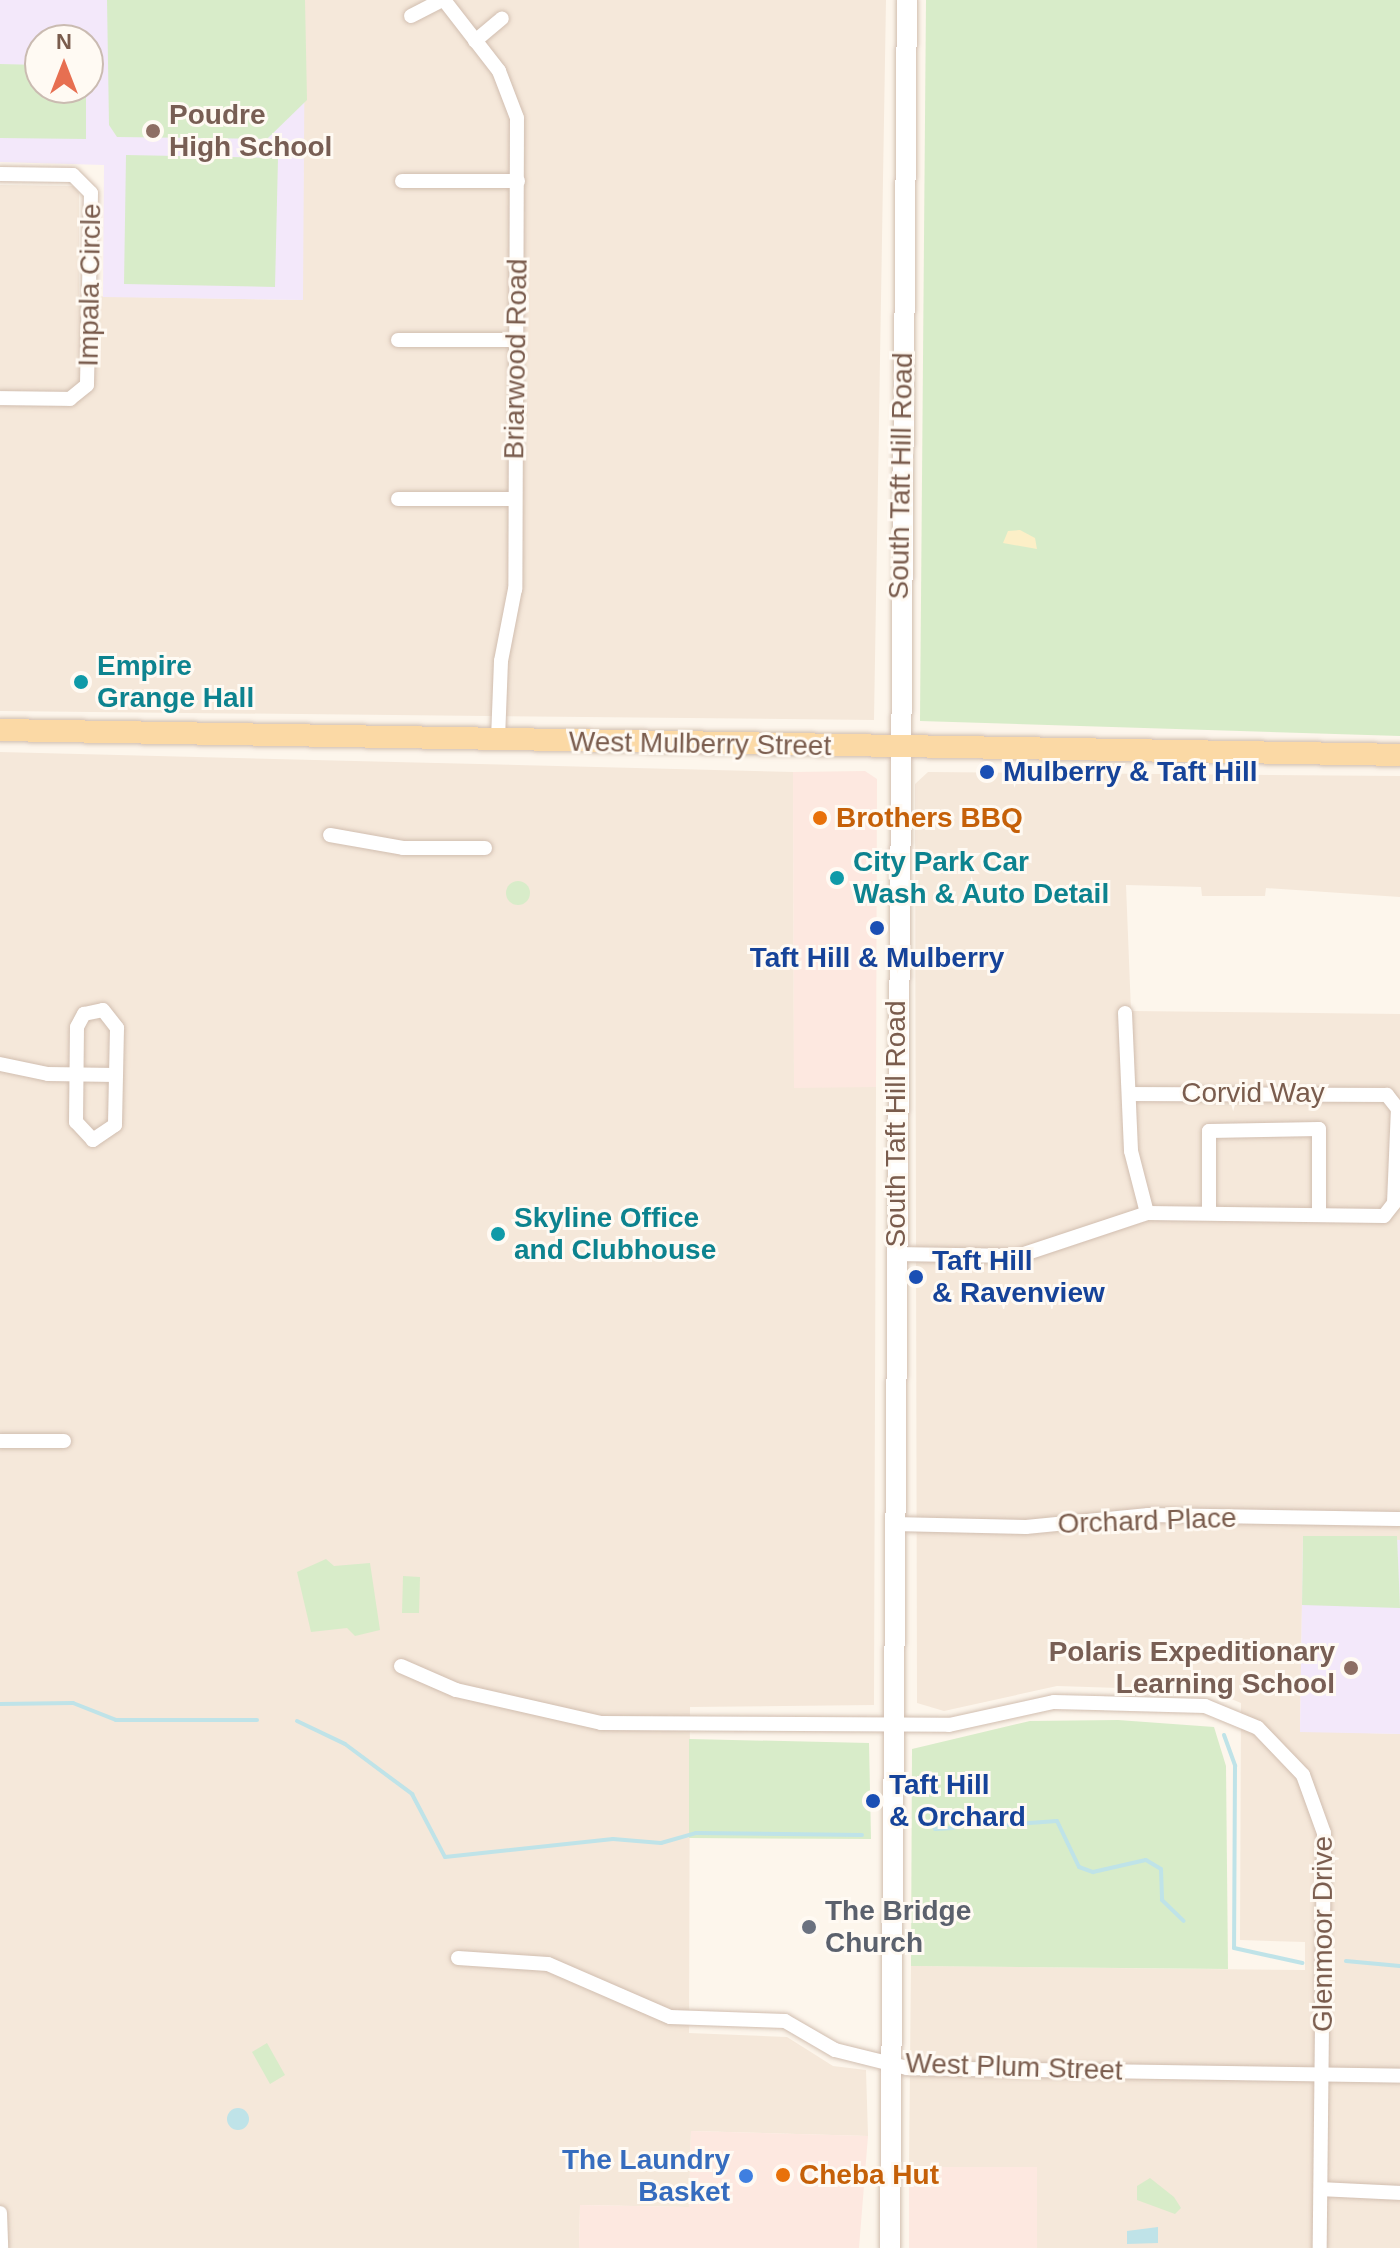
<!DOCTYPE html>
<html>
<head>
<meta charset="utf-8">
<style>
	body { margin:0 }
	#map { position:relative; width:1400px; height:2248px; overflow:hidden; background:#fdf6ec; font-family:Helvetica,sans-serif }
	div>[style] { position:absolute }
	.residential>* { inset:0; background:#f5e8da }
	.commercial>* { inset:0; background:#fde8e0 }
	.education>* { inset:0; background:#f3e8fa }
	.green>* { inset:0; background:#d8ecc9 }
	.round { border-radius:50% }
	.sand>* { inset:0; background:#fcefc7 }
	.water>* { inset:0; background:#bfe3e8 }
	.stream>* { height:4px; margin:-2px; padding:0 2px; transform-origin:2px; border-radius:2px; background:#bfe3e8 }
	.roads { filter:drop-shadow(0 0 2px #d1beb0) drop-shadow(0 0 2px #d1beb0) }
	.minor>* { height:14px; margin:-7px; padding:0 7px; transform-origin:7px; border-radius:7px; background:#fff }
	.secondary>* { height:20px; margin:-10px; padding:0 10px; transform-origin:10px; border-radius:10px; background:#fff }
	.primary>* { height:22px; margin:-11px; padding:0 11px; transform-origin:11px; border-radius:11px; background:#fbd9a5 }
	.dots>* { width:22px; height:22px; translate:-50% -50%; box-sizing:border-box; border:4px solid #fffaf3; border-radius:50% }
	span { translate:-50% -50%; white-space:nowrap; text-align:center; line-height:1.15; -webkit-text-stroke:6px #fffaf3; paint-order:stroke }
	.education-label { font-size:28px; color:#785e54; font-weight:700 }
	.left { translate:0 -50%; text-align:left }
	.right { translate:-100% -50%; text-align:right }
	.street-label { font-size:28px; color:#7a5c4d }
	.culture-label { font-size:28px; color:#0d838f; font-weight:700 }
	.transit-label { font-size:28px; color:#164399; font-weight:700 }
	.food-label { font-size:28px; color:#c56008; font-weight:700 }
	.worship-label { font-size:28px; color:#5b616d; font-weight:700 }
	.shop-label { font-size:28px; color:#366cbe; font-weight:700 }
	.north { position:absolute; left:24px; top:24px; width:80px; height:80px; box-sizing:border-box; background:#fffaf3; border:2px solid #cabbb1; border-radius:50%; rotate:0deg; font-size:22px; font-weight:700; line-height:32px; text-align:center; color:#7a5c4d }
	.north::after { content:''; display:block; margin:auto; width:28px; height:36px; background:#e76f51; clip-path:polygon(50% 0,100% 100%,50% 72%,0 100%) }
</style>
</head>
<body>
<div id="map">
	<div class="residential">
		<div style="clip-path:polygon(305px 0,886px 0,874px 720px,0 711px,0 185px,73px 186px,79px 193px,79px 296px,302px 300px)"></div>
		<div style="clip-path:polygon(0 752px,793px 772px,794px 1087px,876px 1087px,874px 1705px,690px 1707px,689px 2033px,787px 2037px,833px 2066px,866px 2070px,868px 2136px,691px 2131px,689px 2207px,580px 2205px,579px 2248px,0 2248px)"></div>
		<div style="clip-path:polygon(928px 772px,1400px 776px,1400px 897px,1266px 888px,1265px 896px,1202px 896px,1201px 887px,1126px 885px,1131px 1011px,1400px 1014px,1400px 1540px,1303px 1536px,1300px 1731px,1400px 1734px,1400px 2248px,1037px 2248px,1037px 2168px,909px 2167px,911px 1966px,1305px 1970px,1305px 1942px,1240px 1940px,1241px 1703px,1212px 1691px,1057px 1686px,944px 1711px,917px 1703px,915px 784px)"></div>
	</div>
	<div class="commercial">
		<div style="clip-path:polygon(865px 771px,877px 779px,876px 1087px,794px 1088px,793px 772px)"></div>
		<div style="clip-path:polygon(691px 2131px,868px 2136px,859px 2248px,579px 2248px,580px 2205px,689px 2207px)"></div>
		<div style="clip-path:polygon(909px 2167px,1037px 2167px,1037px 2248px,909px 2248px)"></div>
	</div>
	<div class="education">
		<div style="clip-path:polygon(evenodd,0 0,305px 0,303px 300px,103px 297px,104px 165px,0 162px,0 0,40px 40px,88px 40px,88px 88px,40px 88px,40px 40px)"></div>
		<div style="clip-path:polygon(1303px 1536px,1400px 1540px,1400px 1734px,1300px 1732px)"></div>
	</div>
	<div class="green">
		<div style="clip-path:polygon(107px 0,305px 0,307px 100px,267px 139px,117px 137px,109px 125px)"></div>
		<div style="clip-path:polygon(926px 0,1400px 0,1400px 736px,920px 721px)"></div>
		<div style="clip-path:polygon(0 64px,40px 65px,40px 88px,86px 88px,86px 139px,0 138px)"></div>
		<div style="clip-path:polygon(126px 155px,278px 158px,275px 287px,124px 284px)"></div>
		<div class="round" style="left:506px;top:881px;width:24px;height:24px"></div>
		<div style="clip-path:polygon(1303px 1536px,1397px 1536px,1400px 1608px,1302px 1605px)"></div>
		<div style="clip-path:polygon(326px 1559px,334px 1566px,370px 1563px,380px 1630px,355px 1636px,347px 1628px,311px 1632px,297px 1572px)"></div>
		<div style="clip-path:polygon(403px 1576px,420px 1577px,419px 1613px,402px 1613px)"></div>
		<div style="clip-path:polygon(1118px 1720px,1214px 1727px,1226px 1766px,1228px 1969px,911px 1966px,912px 1749px,1030px 1721px)"></div>
		<div style="clip-path:polygon(689px 1739px,869px 1743px,871px 1839px,689px 1838px)"></div>
		<div style="clip-path:polygon(267px 2043px,285px 2075px,270px 2084px,252px 2052px)"></div>
		<div style="clip-path:polygon(1150px 2178px,1174px 2197px,1181px 2208px,1175px 2214px,1137px 2200px,1137px 2186px)"></div>
	</div>
	<div class="sand">
		<div style="clip-path:polygon(1020px 530px,1035px 538px,1037px 549px,1003px 543px,1008px 531px)"></div>
	</div>
	<div class="water">
		<div class="round" style="left:227px;top:2108px;width:22px;height:22px"></div>
		<div style="clip-path:polygon(1158px 2227px,1158px 2243px,1127px 2244px,1127px 2231px)"></div>
	</div>
	<div class="stream">
		<div style="left:0;top:1704px;width:73px;rotate:-0.8deg"></div>
		<div style="left:73px;top:1703px;width:46px;rotate:21.6deg"></div>
		<div style="left:116px;top:1720px;width:141px"></div>
		<div style="left:297px;top:1721px;width:53px;rotate:25.6deg"></div>
		<div style="left:345px;top:1744px;width:84px;rotate:36.7deg"></div>
		<div style="left:412px;top:1794px;width:71px;rotate:62.4deg"></div>
		<div style="left:445px;top:1857px;width:169px;rotate:-6.1deg"></div>
		<div style="left:613px;top:1839px;width:48px;rotate:4.8deg"></div>
		<div style="left:661px;top:1843px;width:36px;rotate:-16deg"></div>
		<div style="left:696px;top:1833px;width:166px;rotate:0.7deg"></div>
		<div style="left:1224px;top:1735px;width:33px;rotate:70deg"></div>
		<div style="left:1235px;top:1766px;width:182px;rotate:90.3deg"></div>
		<div style="left:1234px;top:1948px;width:70px;rotate:12.4deg"></div>
		<div style="left:977px;top:1827px;width:80px;rotate:-4.3deg"></div>
		<div style="left:1057px;top:1821px;width:51px;rotate:64.4deg"></div>
		<div style="left:1079px;top:1867px;width:15px;rotate:20deg"></div>
		<div style="left:1093px;top:1872px;width:54px;rotate:-12.8deg"></div>
		<div style="left:1146px;top:1860px;width:17px;rotate:31deg"></div>
		<div style="left:1161px;top:1869px;width:31px;rotate:88deg"></div>
		<div style="left:1162px;top:1900px;width:30px;rotate:44deg"></div>
		<div style="left:935px;top:1829px;width:18px;rotate:-3deg"></div>
		<div style="left:1346px;top:1961px;width:54px;rotate:5.3deg"></div>
	</div>
	<div class="roads">
		<div class="minor">
			<div style="left:444px;top:0;width:90px;rotate:52.2deg"></div>
			<div style="left:499px;top:71px;width:50px;rotate:69deg"></div>
			<div style="left:517px;top:118px;width:471px;rotate:90.2deg"></div>
			<div style="left:515px;top:589px;width:73px;rotate:101deg"></div>
			<div style="left:501px;top:661px;width:78px;rotate:92.2deg"></div>
			<div style="left:411px;top:16px;width:35px;rotate:-27deg"></div>
			<div style="left:475px;top:41px;width:35px;rotate:-40deg"></div>
			<div style="left:0;top:174px;width:73px;rotate:0.8deg"></div>
			<div style="left:73px;top:175px;width:25px;rotate:45deg"></div>
			<div style="left:91px;top:193px;width:192px;rotate:91.2deg"></div>
			<div style="left:87px;top:385px;width:22px;rotate:141deg"></div>
			<div style="left:70px;top:399px;width:70px;rotate:-179.2deg"></div>
			<div style="left:402px;top:181px;width:116px"></div>
			<div style="left:398px;top:340px;width:118px"></div>
			<div style="left:398px;top:499px;width:116px"></div>
			<div style="left:330px;top:835px;width:74px;rotate:10.1deg"></div>
			<div style="left:403px;top:848px;width:82px"></div>
			<div style="left:103px;top:1010px;width:23px;rotate:52deg"></div>
			<div style="left:117px;top:1028px;width:97px;rotate:91.2deg"></div>
			<div style="left:115px;top:1125px;width:27px;rotate:146deg"></div>
			<div style="left:93px;top:1140px;width:25px;rotate:-133deg"></div>
			<div style="left:76px;top:1122px;width:95px;rotate:-89.4deg"></div>
			<div style="left:77px;top:1027px;width:15px;rotate:-62deg"></div>
			<div style="left:84px;top:1014px;width:19px;rotate:-12deg"></div>
			<div style="left:1125px;top:1013px;width:138px;rotate:87.5deg"></div>
			<div style="left:1131px;top:1151px;width:64px;rotate:75.5deg"></div>
			<div style="left:0;top:1064px;width:49px;rotate:11.8deg"></div>
			<div style="left:48px;top:1074px;width:68px;rotate:0.8deg"></div>
			<div style="left:1209px;top:1210px;width:79px;rotate:-90deg"></div>
			<div style="left:1209px;top:1131px;width:110px;rotate:-1deg"></div>
			<div style="left:1319px;top:1129px;width:83px;rotate:90deg"></div>
			<div style="left:895px;top:1254px;width:123px;rotate:0.9deg"></div>
			<div style="left:1018px;top:1256px;width:136px;rotate:-18.4deg"></div>
			<div style="left:1147px;top:1213px;width:237px;rotate:0.7deg"></div>
			<div style="left:1384px;top:1216px;width:16px;rotate:-52deg"></div>
			<div style="left:1394px;top:1203px;width:94px;rotate:-87.6deg"></div>
			<div style="left:1398px;top:1109px;width:18px;rotate:-128deg"></div>
			<div style="left:1387px;top:1095px;width:257px;rotate:-179.8deg"></div>
			<div style="left:0;top:1441px;width:64px"></div>
			<div style="left:893px;top:1524px;width:133px;rotate:1.3deg"></div>
			<div style="left:1026px;top:1527px;width:123px;rotate:-5.6deg"></div>
			<div style="left:1148px;top:1515px;width:252px;rotate:0.9deg"></div>
			<div style="left:401px;top:1666px;width:60px;rotate:23.6deg"></div>
			<div style="left:456px;top:1690px;width:149px;rotate:12.8deg"></div>
			<div style="left:601px;top:1723px;width:348px;rotate:0.3deg"></div>
			<div style="left:949px;top:1725px;width:107px;rotate:-12.4deg"></div>
			<div style="left:1054px;top:1702px;width:151px;rotate:1.5deg"></div>
			<div style="left:1205px;top:1706px;width:57px;rotate:22.5deg"></div>
			<div style="left:1258px;top:1728px;width:65px;rotate:46.2deg"></div>
			<div style="left:1303px;top:1775px;width:62px;rotate:70.1deg"></div>
			<div style="left:1324px;top:1833px;width:415px;rotate:90.6deg"></div>
			<div style="left:458px;top:1958px;width:90px;rotate:3.8deg"></div>
			<div style="left:548px;top:1964px;width:133px;rotate:23.5deg"></div>
			<div style="left:670px;top:2017px;width:115px;rotate:2deg"></div>
			<div style="left:785px;top:2021px;width:58px;rotate:30.1deg"></div>
			<div style="left:835px;top:2050px;width:74px;rotate:14deg"></div>
			<div style="left:907px;top:2068px;width:493px;rotate:0.9deg"></div>
			<div style="left:1321px;top:2189px;width:79px;rotate:2.9deg"></div>
			<div style="left:0;top:2213px;width:35px;rotate:88deg"></div>
		</div>
		<div class="secondary">
			<div style="left:890px;top:2248px;width:2248px;rotate:-89.57deg"></div>
		</div>
		<div class="primary">
			<div style="left:0;top:730px;width:1400px;rotate:1.02deg"></div>
		</div>
	</div>
	<div class="dots">
		<div style="left:153px;top:131px;background:#8d6e63"></div>
		<div style="left:81px;top:682px;background:#0f9aa8"></div>
		<div style="left:987px;top:772px;background:#1a4fb4"></div>
		<div style="left:820px;top:818px;background:#e8710a"></div>
		<div style="left:837px;top:878px;background:#0f9aa8"></div>
		<div style="left:877px;top:928px;background:#1a4fb4"></div>
		<div style="left:498px;top:1234px;background:#0f9aa8"></div>
		<div style="left:916px;top:1277px;background:#1a4fb4"></div>
		<div style="left:1351px;top:1668px;background:#8d6e63"></div>
		<div style="left:873px;top:1801px;background:#1a4fb4"></div>
		<div style="left:809px;top:1927px;background:#6b7280"></div>
		<div style="left:783px;top:2175px;background:#e8710a"></div>
		<div style="left:746px;top:2176px;background:#3f7fe0"></div>
	</div>
	<div class="education-label">
		<span class="left" style="left:169px;top:131px">Poudre<br>High School</span>
		<span class="right" style="left:1335px;top:1668px">Polaris Expeditionary<br>Learning School</span>
	</div>
	<div class="street-label">
		<span style="left:90px;top:285px;rotate:-89deg">Impala Circle</span>
		<span style="left:516px;top:359px;rotate:-89deg">Briarwood Road</span>
		<span style="left:901px;top:476px;rotate:-89deg">South Taft Hill Road</span>
		<span style="left:700px;top:744px;rotate:1deg">West Mulberry Street</span>
		<span style="left:1253px;top:1093px">Corvid Way</span>
		<span style="left:896px;top:1124px;rotate:-90deg">South Taft Hill Road</span>
		<span style="left:1147px;top:1521px;rotate:-2deg">Orchard Place</span>
		<span style="left:1323px;top:1934px;rotate:-90deg">Glenmoor Drive</span>
		<span style="left:1014px;top:2067px;rotate:2deg">West Plum Street</span>
	</div>
	<div class="culture-label">
		<span class="left" style="left:97px;top:682px">Empire<br>Grange Hall</span>
		<span class="left" style="left:853px;top:878px">City Park Car<br>Wash &amp; Auto Detail</span>
		<span class="left" style="left:514px;top:1234px">Skyline Office<br>and Clubhouse</span>
	</div>
	<div class="transit-label">
		<span class="left" style="left:1003px;top:772px">Mulberry &amp; Taft Hill</span>
		<span style="left:877px;top:958px">Taft Hill &amp; Mulberry</span>
		<span class="left" style="left:932px;top:1277px">Taft Hill<br>&amp; Ravenview</span>
		<span class="left" style="left:889px;top:1801px">Taft Hill<br>&amp; Orchard</span>
	</div>
	<div class="food-label">
		<span class="left" style="left:836px;top:818px">Brothers BBQ</span>
		<span class="left" style="left:799px;top:2175px">Cheba Hut</span>
	</div>
	<div class="worship-label">
		<span class="left" style="left:825px;top:1927px">The Bridge<br>Church</span>
	</div>
	<div class="shop-label">
		<span class="right" style="left:730px;top:2176px">The Laundry<br>Basket</span>
	</div>
	<div class="north">N</div>
</div>
</body>
</html>
